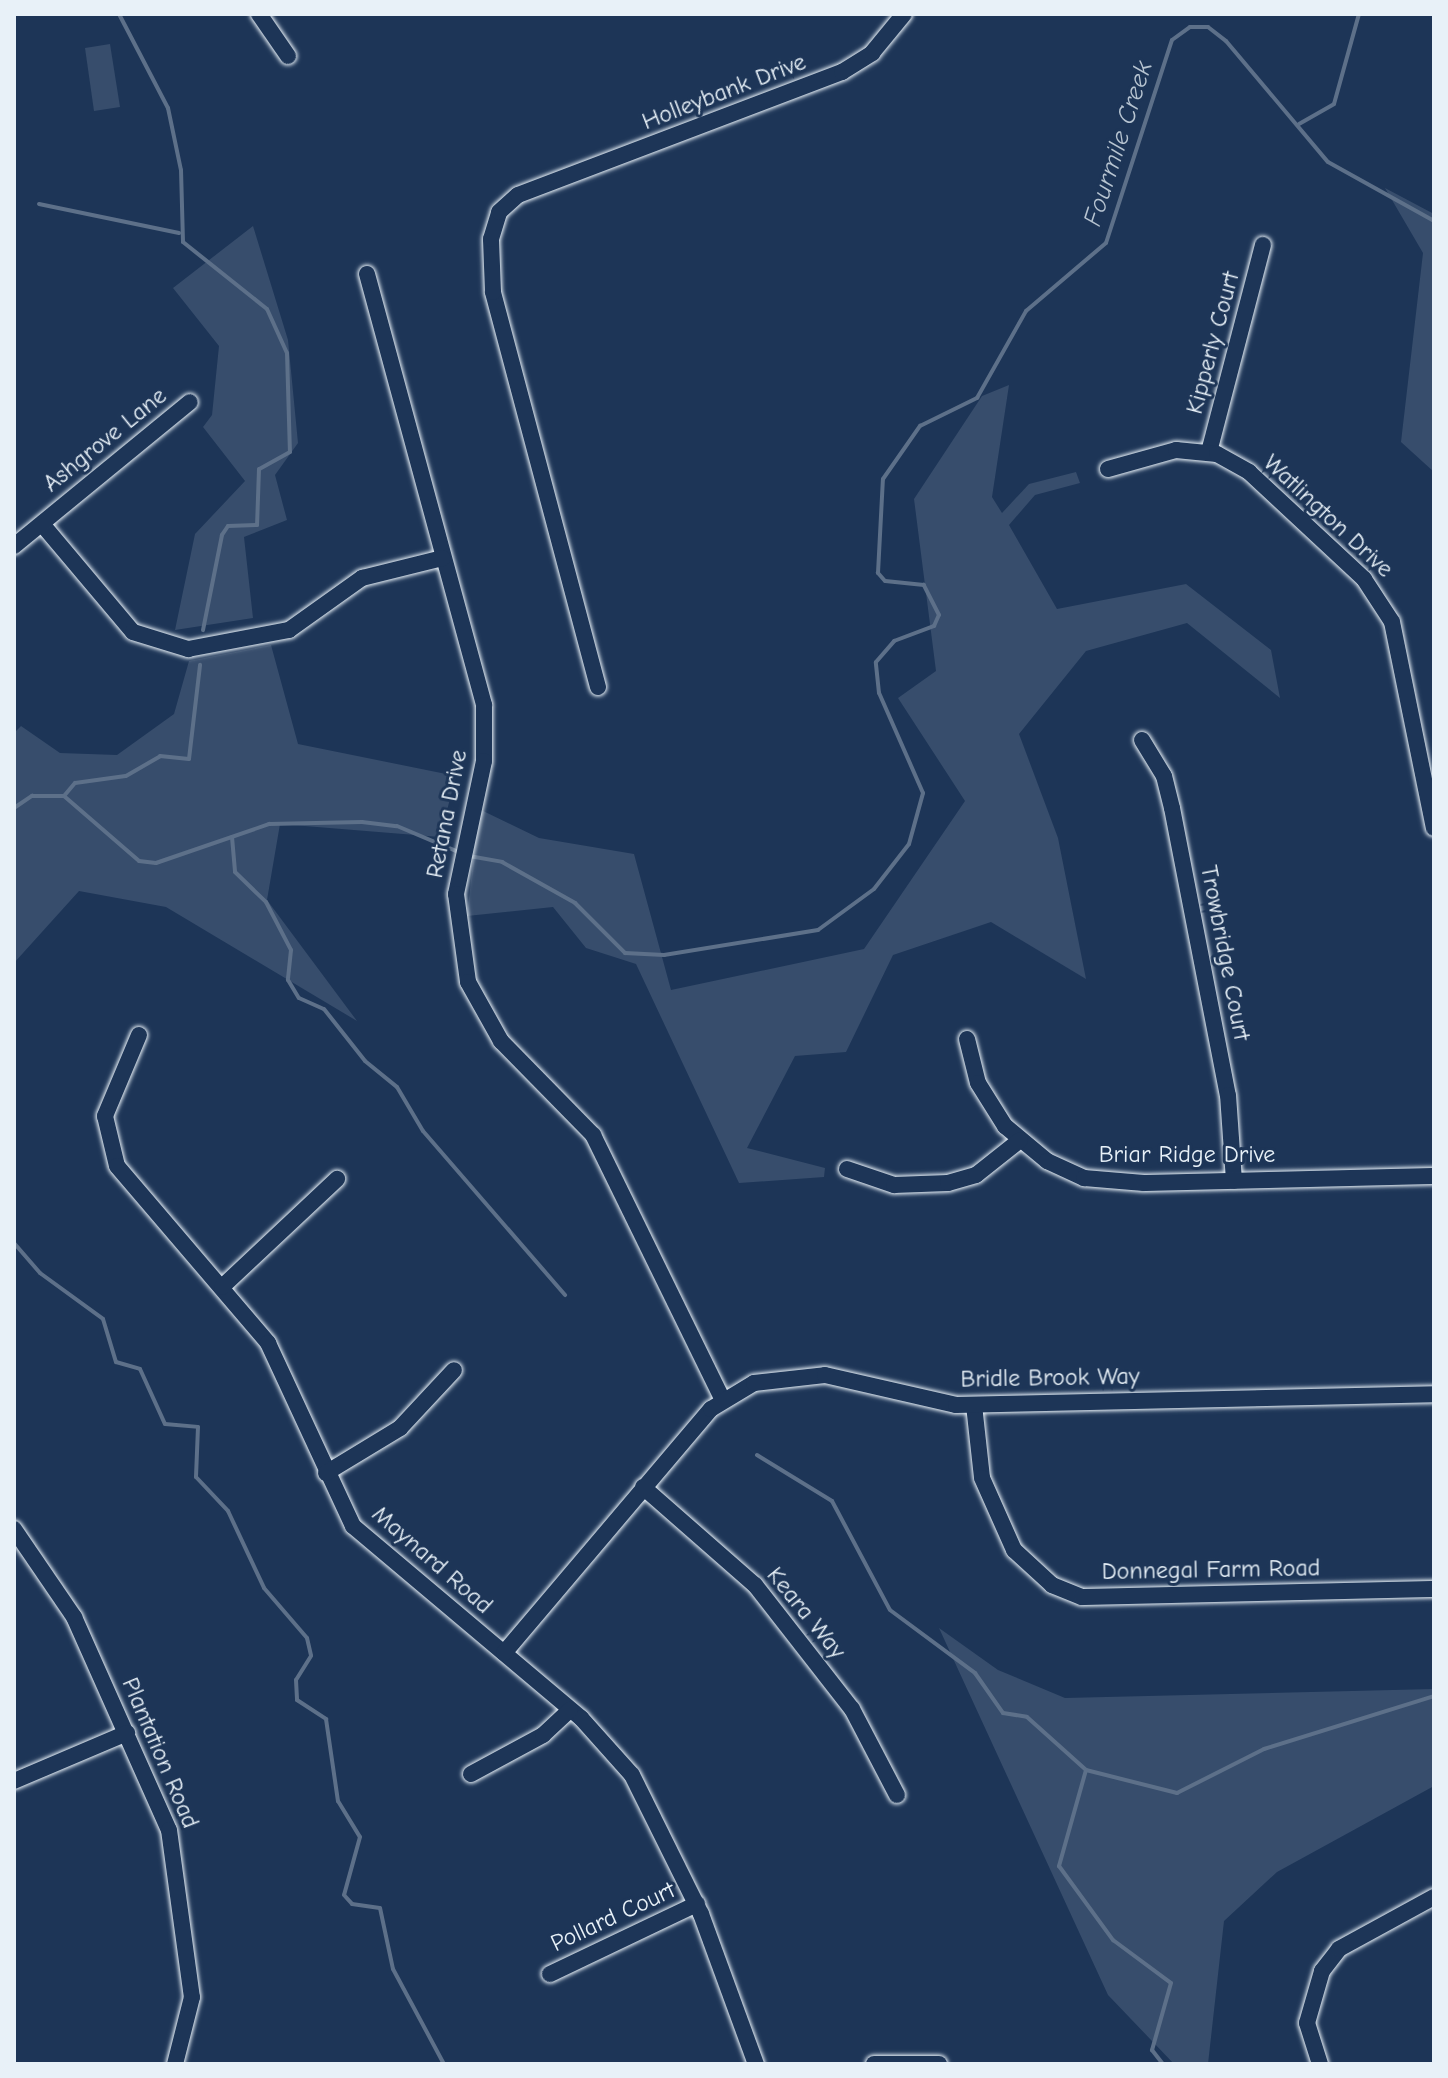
<!DOCTYPE html>
<html>
<head>
<meta charset="utf-8">
<style>
	body { margin:0 }
	#map { position:relative; width:1448px; height:2078px; overflow:hidden; background:#1d3557; font-family:"Comic Neue",sans-serif }
	div>[style] { position:absolute }
	.green>* { inset:0; background:#374d6c }
	.stream>* { height:4px; margin:-2px; padding:0 2px; transform-origin:2px; border-radius:2px; background:#5d7089 }
	.roads { filter:drop-shadow(0 0 2px #e8f1f8) drop-shadow(0 0 2px #e8f1f8) }
	.street>* { height:16px; margin:-8px; padding:0 8px; transform-origin:8px; border-radius:8px; background:#1d3557 }
	span { translate:-50% -50%; white-space:nowrap; text-align:center; line-height:1.15; -webkit-text-stroke:6px #1d3557; paint-order:stroke }
	.street-label { font-size:24px; color:#e8f1f8 }
	.water-label { font-size:26px; color:#b7c4d1; font-style:italic }
	.frame { position:absolute; inset:0; border:16px solid #e8f1f8; pointer-events:none }
</style>
</head>
<body>
<div id="map">
	<div class="green">
		<div style="clip-path:polygon(110px 44px,120px 107px,94px 111px,85px 48px)"></div>
		<div style="clip-path:polygon(1385px 188px,1434px 214px,1434px 472px,1401px 442px,1423px 253px)"></div>
		<div style="clip-path:polygon(253px 226px,288px 340px,298px 443px,275px 475px,287px 520px,244px 537px,253px 618px,175px 630px,195px 534px,245px 481px,203px 427px,212px 415px,219px 346px,173px 288px)"></div>
		<div style="clip-path:polygon(1009px 385px,992px 497px,1002px 513px,1029px 484px,1076px 472px,1080px 483px,1035px 495px,1009px 525px,1057px 609px,1186px 584px,1271px 650px,1280px 698px,1187px 623px,1086px 651px,1019px 734px,1058px 838px,1086px 979px,991px 922px,893px 955px,846px 1052px,795px 1056px,747px 1148px,825px 1168px,824px 1177px,739px 1183px,636px 964px,586px 948px,553px 907px,467px 916px,479px 809px,539px 838px,634px 854px,671px 990px,864px 949px,965px 801px,898px 698px,936px 671px,914px 499px,982px 396px)"></div>
		<div style="clip-path:polygon(271px 645px,298px 744px,456px 776px,440px 837px,280px 824px,267px 900px,357px 1021px,166px 907px,79px 891px,14px 963px,14px 733px,21px 726px,60px 753px,117px 755px,174px 714px,189px 661px)"></div>
		<div style="clip-path:polygon(939px 1628px,998px 1670px,1065px 1698px,1434px 1689px,1434px 1786px,1277px 1872px,1224px 1921px,1208px 2064px,1174px 2064px,1108px 1995px)"></div>
	</div>
	<div class="stream">
		<div style="left:119px;top:14px;width:106px;rotate:62.5deg"></div>
		<div style="left:168px;top:108px;width:63px;rotate:78.2deg"></div>
		<div style="left:181px;top:170px;width:72px;rotate:88.4deg"></div>
		<div style="left:183px;top:242px;width:107px;rotate:38.6deg"></div>
		<div style="left:267px;top:309px;width:48px;rotate:65.6deg"></div>
		<div style="left:287px;top:353px;width:99px;rotate:88.3deg"></div>
		<div style="left:290px;top:452px;width:35px;rotate:151deg"></div>
		<div style="left:259px;top:469px;width:56px;rotate:92deg"></div>
		<div style="left:257px;top:525px;width:29px;rotate:178deg"></div>
		<div style="left:228px;top:526px;width:11px;rotate:124deg"></div>
		<div style="left:222px;top:535px;width:97px;rotate:101.3deg"></div>
		<div style="left:1299px;top:124px;width:40px;rotate:-29.7deg"></div>
		<div style="left:1334px;top:104px;width:93px;rotate:-74.5deg"></div>
		<div style="left:39px;top:204px;width:143px;rotate:11.7deg"></div>
		<div style="left:64px;top:796px;width:17px;rotate:-50deg"></div>
		<div style="left:75px;top:783px;width:51px;rotate:-7.8deg"></div>
		<div style="left:126px;top:776px;width:39px;rotate:-30deg"></div>
		<div style="left:160px;top:756px;width:29px;rotate:6deg"></div>
		<div style="left:189px;top:759px;width:95px;rotate:-83.3deg"></div>
		<div style="left:14px;top:808px;width:22px;rotate:-34deg"></div>
		<div style="left:32px;top:796px;width:32px"></div>
		<div style="left:64px;top:796px;width:99px;rotate:40.9deg"></div>
		<div style="left:139px;top:861px;width:17px;rotate:7deg"></div>
		<div style="left:156px;top:863px;width:120px;rotate:-19deg"></div>
		<div style="left:269px;top:824px;width:93px;rotate:-1.2deg"></div>
		<div style="left:362px;top:822px;width:35px;rotate:7deg"></div>
		<div style="left:397px;top:826px;width:69px;rotate:22.9deg"></div>
		<div style="left:232px;top:837px;width:35px;rotate:85deg"></div>
		<div style="left:235px;top:872px;width:43px;rotate:44.1deg"></div>
		<div style="left:266px;top:902px;width:54px;rotate:62.5deg"></div>
		<div style="left:291px;top:950px;width:30px;rotate:96deg"></div>
		<div style="left:288px;top:980px;width:21px;rotate:59deg"></div>
		<div style="left:299px;top:998px;width:27px;rotate:24deg"></div>
		<div style="left:324px;top:1009px;width:66px;rotate:51.7deg"></div>
		<div style="left:365px;top:1061px;width:41px;rotate:39.1deg"></div>
		<div style="left:397px;top:1087px;width:51px;rotate:59.4deg"></div>
		<div style="left:423px;top:1131px;width:217px;rotate:49.1deg"></div>
		<div style="left:469px;top:856px;width:34px;rotate:10deg"></div>
		<div style="left:502px;top:862px;width:84px;rotate:29.3deg"></div>
		<div style="left:575px;top:903px;width:71px;rotate:45deg"></div>
		<div style="left:625px;top:953px;width:39px;rotate:3deg"></div>
		<div style="left:664px;top:955px;width:156px;rotate:-9.2deg"></div>
		<div style="left:818px;top:930px;width:69px;rotate:-36.2deg"></div>
		<div style="left:874px;top:889px;width:57px;rotate:-52.1deg"></div>
		<div style="left:909px;top:844px;width:53px;rotate:-74.6deg"></div>
		<div style="left:923px;top:793px;width:109px;rotate:-113.7deg"></div>
		<div style="left:879px;top:693px;width:31px;rotate:-96deg"></div>
		<div style="left:876px;top:662px;width:28px;rotate:-49deg"></div>
		<div style="left:894px;top:641px;width:43px;rotate:-20.6deg"></div>
		<div style="left:934px;top:626px;width:12px;rotate:-66deg"></div>
		<div style="left:939px;top:615px;width:34px;rotate:-117deg"></div>
		<div style="left:924px;top:585px;width:39px;rotate:-174deg"></div>
		<div style="left:885px;top:581px;width:11px;rotate:-131deg"></div>
		<div style="left:878px;top:573px;width:94px;rotate:-87deg"></div>
		<div style="left:883px;top:479px;width:65px;rotate:-55.1deg"></div>
		<div style="left:920px;top:426px;width:64px;rotate:-26.2deg"></div>
		<div style="left:977px;top:398px;width:100px;rotate:-60.6deg"></div>
		<div style="left:1026px;top:311px;width:105px;rotate:-40.4deg"></div>
		<div style="left:1106px;top:243px;width:213px;rotate:-72deg"></div>
		<div style="left:1172px;top:40px;width:22px;rotate:-36deg"></div>
		<div style="left:1190px;top:27px;width:18px"></div>
		<div style="left:1208px;top:27px;width:23px;rotate:38deg"></div>
		<div style="left:1226px;top:41px;width:158px;rotate:49.9deg"></div>
		<div style="left:1328px;top:162px;width:121px;rotate:29.1deg"></div>
		<div style="left:14px;top:1243px;width:40px;rotate:49deg"></div>
		<div style="left:40px;top:1273px;width:78px;rotate:36.1deg"></div>
		<div style="left:103px;top:1319px;width:45px;rotate:73.2deg"></div>
		<div style="left:116px;top:1362px;width:25px;rotate:16deg"></div>
		<div style="left:140px;top:1369px;width:60px;rotate:65.6deg"></div>
		<div style="left:165px;top:1424px;width:33px;rotate:5deg"></div>
		<div style="left:198px;top:1427px;width:50px;rotate:92.3deg"></div>
		<div style="left:196px;top:1477px;width:47px;rotate:46.7deg"></div>
		<div style="left:228px;top:1511px;width:85px;rotate:64.9deg"></div>
		<div style="left:264px;top:1588px;width:66px;rotate:49.3deg"></div>
		<div style="left:307px;top:1638px;width:18px;rotate:77deg"></div>
		<div style="left:311px;top:1656px;width:28px;rotate:122deg"></div>
		<div style="left:296px;top:1680px;width:20px;rotate:87deg"></div>
		<div style="left:297px;top:1700px;width:35px;rotate:33deg"></div>
		<div style="left:326px;top:1719px;width:83px;rotate:81.7deg"></div>
		<div style="left:338px;top:1801px;width:42px;rotate:58.6deg"></div>
		<div style="left:360px;top:1837px;width:60px;rotate:105.4deg"></div>
		<div style="left:344px;top:1895px;width:12px;rotate:48deg"></div>
		<div style="left:352px;top:1904px;width:28px;rotate:8deg"></div>
		<div style="left:380px;top:1908px;width:62px;rotate:78deg"></div>
		<div style="left:393px;top:1969px;width:108px;rotate:61.8deg"></div>
		<div style="left:757px;top:1455px;width:88px;rotate:31.5deg"></div>
		<div style="left:832px;top:1501px;width:123px;rotate:62deg"></div>
		<div style="left:890px;top:1610px;width:106px;rotate:36.5deg"></div>
		<div style="left:975px;top:1673px;width:49px;rotate:55deg"></div>
		<div style="left:1003px;top:1713px;width:24px;rotate:9deg"></div>
		<div style="left:1027px;top:1717px;width:79px;rotate:41.9deg"></div>
		<div style="left:1086px;top:1770px;width:94px;rotate:14.2deg"></div>
		<div style="left:1177px;top:1793px;width:97px;rotate:-26.8deg"></div>
		<div style="left:1264px;top:1749px;width:178px;rotate:-17.3deg"></div>
		<div style="left:1086px;top:1770px;width:100px;rotate:105.7deg"></div>
		<div style="left:1059px;top:1866px;width:92px;rotate:53.9deg"></div>
		<div style="left:1113px;top:1940px;width:72px;rotate:36.6deg"></div>
		<div style="left:1171px;top:1983px;width:70px;rotate:105.8deg"></div>
		<div style="left:1152px;top:2050px;width:18px;rotate:52deg"></div>
	</div>
	<div class="roads">
		<div class="street">
			<div style="left:259px;top:14px;width:51px;rotate:55.4deg"></div>
			<div style="left:367px;top:274px;width:447px;rotate:74.8deg"></div>
			<div style="left:484px;top:705px;width:56px;rotate:90deg"></div>
			<div style="left:484px;top:761px;width:136px;rotate:101.9deg"></div>
			<div style="left:456px;top:894px;width:89px;rotate:82.2deg"></div>
			<div style="left:468px;top:982px;width:68px;rotate:60.8deg"></div>
			<div style="left:501px;top:1041px;width:132px;rotate:45.6deg"></div>
			<div style="left:593px;top:1135px;width:293px;rotate:63.9deg"></div>
			<div style="left:1209px;top:452px;width:214px;rotate:-75.4deg"></div>
			<div style="left:1108px;top:469px;width:71px;rotate:-15.6deg"></div>
			<div style="left:1176px;top:450px;width:41px;rotate:5.6deg"></div>
			<div style="left:1217px;top:454px;width:37px;rotate:29deg"></div>
			<div style="left:1249px;top:472px;width:157px;rotate:42.9deg"></div>
			<div style="left:1364px;top:579px;width:51px;rotate:56.9deg"></div>
			<div style="left:1392px;top:622px;width:210px;rotate:78.5deg"></div>
			<div style="left:42px;top:524px;width:141px;rotate:49.9deg"></div>
			<div style="left:133px;top:632px;width:58px;rotate:17.2deg"></div>
			<div style="left:188px;top:649px;width:103px;rotate:-10.7deg"></div>
			<div style="left:289px;top:630px;width:90px;rotate:-35.5deg"></div>
			<div style="left:362px;top:578px;width:83px;rotate:-13.9deg"></div>
			<div style="left:14px;top:546px;width:227px;rotate:-39.3deg"></div>
			<div style="left:598px;top:687px;width:409px;rotate:-104.9deg"></div>
			<div style="left:493px;top:292px;width:53px;rotate:-92.2deg"></div>
			<div style="left:491px;top:239px;width:28px;rotate:-73deg"></div>
			<div style="left:499px;top:212px;width:25px;rotate:-42deg"></div>
			<div style="left:518px;top:195px;width:347px;rotate:-20.8deg"></div>
			<div style="left:842px;top:72px;width:36px;rotate:-32deg"></div>
			<div style="left:872px;top:53px;width:50px;rotate:-50.6deg"></div>
			<div style="left:1142px;top:740px;width:42px;rotate:58.6deg"></div>
			<div style="left:1164px;top:776px;width:33px;rotate:76deg"></div>
			<div style="left:1172px;top:808px;width:292px;rotate:79deg"></div>
			<div style="left:1228px;top:1095px;width:86px;rotate:86deg"></div>
			<div style="left:139px;top:1035px;width:88px;rotate:112.8deg"></div>
			<div style="left:105px;top:1116px;width:51px;rotate:76.5deg"></div>
			<div style="left:117px;top:1166px;width:233px;rotate:49.5deg"></div>
			<div style="left:268px;top:1343px;width:202px;rotate:65.1deg"></div>
			<div style="left:353px;top:1526px;width:298px;rotate:40.1deg"></div>
			<div style="left:581px;top:1718px;width:76px;rotate:48.2deg"></div>
			<div style="left:632px;top:1775px;width:155px;rotate:63.6deg"></div>
			<div style="left:701px;top:1914px;width:160px;rotate:69.9deg"></div>
			<div style="left:967px;top:1039px;width:45px;rotate:76deg"></div>
			<div style="left:978px;top:1083px;width:51px;rotate:57.9deg"></div>
			<div style="left:1005px;top:1126px;width:55px;rotate:39.8deg"></div>
			<div style="left:1047px;top:1161px;width:41px;rotate:24.7deg"></div>
			<div style="left:1084px;top:1178px;width:60px;rotate:4.8deg"></div>
			<div style="left:1144px;top:1183px;width:290px;rotate:-1.4deg"></div>
			<div style="left:847px;top:1169px;width:50px;rotate:18.8deg"></div>
			<div style="left:894px;top:1185px;width:54px;rotate:-2.1deg"></div>
			<div style="left:948px;top:1183px;width:29px;rotate:-16deg"></div>
			<div style="left:976px;top:1175px;width:56px;rotate:-38.5deg"></div>
			<div style="left:222px;top:1287px;width:158px;rotate:-43.2deg"></div>
			<div style="left:974px;top:1405px;width:73px;rotate:83.7deg"></div>
			<div style="left:982px;top:1478px;width:79px;rotate:66deg"></div>
			<div style="left:1014px;top:1550px;width:52px;rotate:42.6deg"></div>
			<div style="left:1052px;top:1585px;width:32px;rotate:22deg"></div>
			<div style="left:1082px;top:1597px;width:352px;rotate:-1.3deg"></div>
			<div style="left:326px;top:1473px;width:87px;rotate:-31.3deg"></div>
			<div style="left:400px;top:1428px;width:79px;rotate:-47deg"></div>
			<div style="left:643px;top:1487px;width:149px;rotate:41.2deg"></div>
			<div style="left:755px;top:1585px;width:157px;rotate:52deg"></div>
			<div style="left:852px;top:1709px;width:97px;rotate:62.4deg"></div>
			<div style="left:14px;top:1529px;width:107px;rotate:55.7deg"></div>
			<div style="left:74px;top:1617px;width:233px;rotate:66deg"></div>
			<div style="left:169px;top:1830px;width:169px;rotate:82.2deg"></div>
			<div style="left:192px;top:1997px;width:69px;rotate:104.2deg"></div>
			<div style="left:504px;top:1653px;width:320px;rotate:-49.7deg"></div>
			<div style="left:711px;top:1409px;width:50px;rotate:-31.2deg"></div>
			<div style="left:754px;top:1383px;width:71px;rotate:-6.4deg"></div>
			<div style="left:825px;top:1375px;width:134px;rotate:12.9deg"></div>
			<div style="left:956px;top:1405px;width:478px;rotate:-1.3deg"></div>
			<div style="left:471px;top:1774px;width:82px;rotate:-28.4deg"></div>
			<div style="left:543px;top:1735px;width:37px;rotate:-43deg"></div>
			<div style="left:14px;top:1781px;width:123px;rotate:-23deg"></div>
			<div style="left:550px;top:1974px;width:163px;rotate:-25.5deg"></div>
			<div style="left:874px;top:2064px;width:65px"></div>
			<div style="left:1320px;top:2064px;width:43px;rotate:-107.6deg"></div>
			<div style="left:1307px;top:2023px;width:54px;rotate:-73.9deg"></div>
			<div style="left:1322px;top:1971px;width:28px;rotate:-52deg"></div>
			<div style="left:1339px;top:1949px;width:108px;rotate:-28.7deg"></div>
		</div>
	</div>
	<div class="street-label">
		<span style="left:724px;top:92px;rotate:-21deg">Holleybank Drive</span>
		<span style="left:1213px;top:343px;rotate:-75deg">Kipperly Court</span>
		<span style="left:105px;top:440px;rotate:-39deg">Ashgrove Lane</span>
		<span style="left:1328px;top:516px;rotate:43deg">Watlington Drive</span>
		<span style="left:447px;top:814px;rotate:-79deg">Retana Drive</span>
		<span style="left:1225px;top:953px;rotate:79deg">Trowbridge Court</span>
		<span style="left:1187px;top:1155px">Briar Ridge Drive</span>
		<span style="left:1050px;top:1378px;rotate:-1deg">Bridle Brook Way</span>
		<span style="left:432px;top:1560px;rotate:41deg">Maynard Road</span>
		<span style="left:1211px;top:1570px;rotate:-1deg">Donnegal Farm Road</span>
		<span style="left:806px;top:1613px;rotate:51deg">Keara Way</span>
		<span style="left:160px;top:1753px;rotate:67deg">Plantation Road</span>
		<span style="left:613px;top:1917px;rotate:-25deg">Pollard Court</span>
	</div>
	<div class="water-label">
		<span style="left:1119px;top:144px;rotate:-72deg">Fourmile Creek</span>
	</div>
	<div class="frame"></div>
</div>
</body>
</html>
